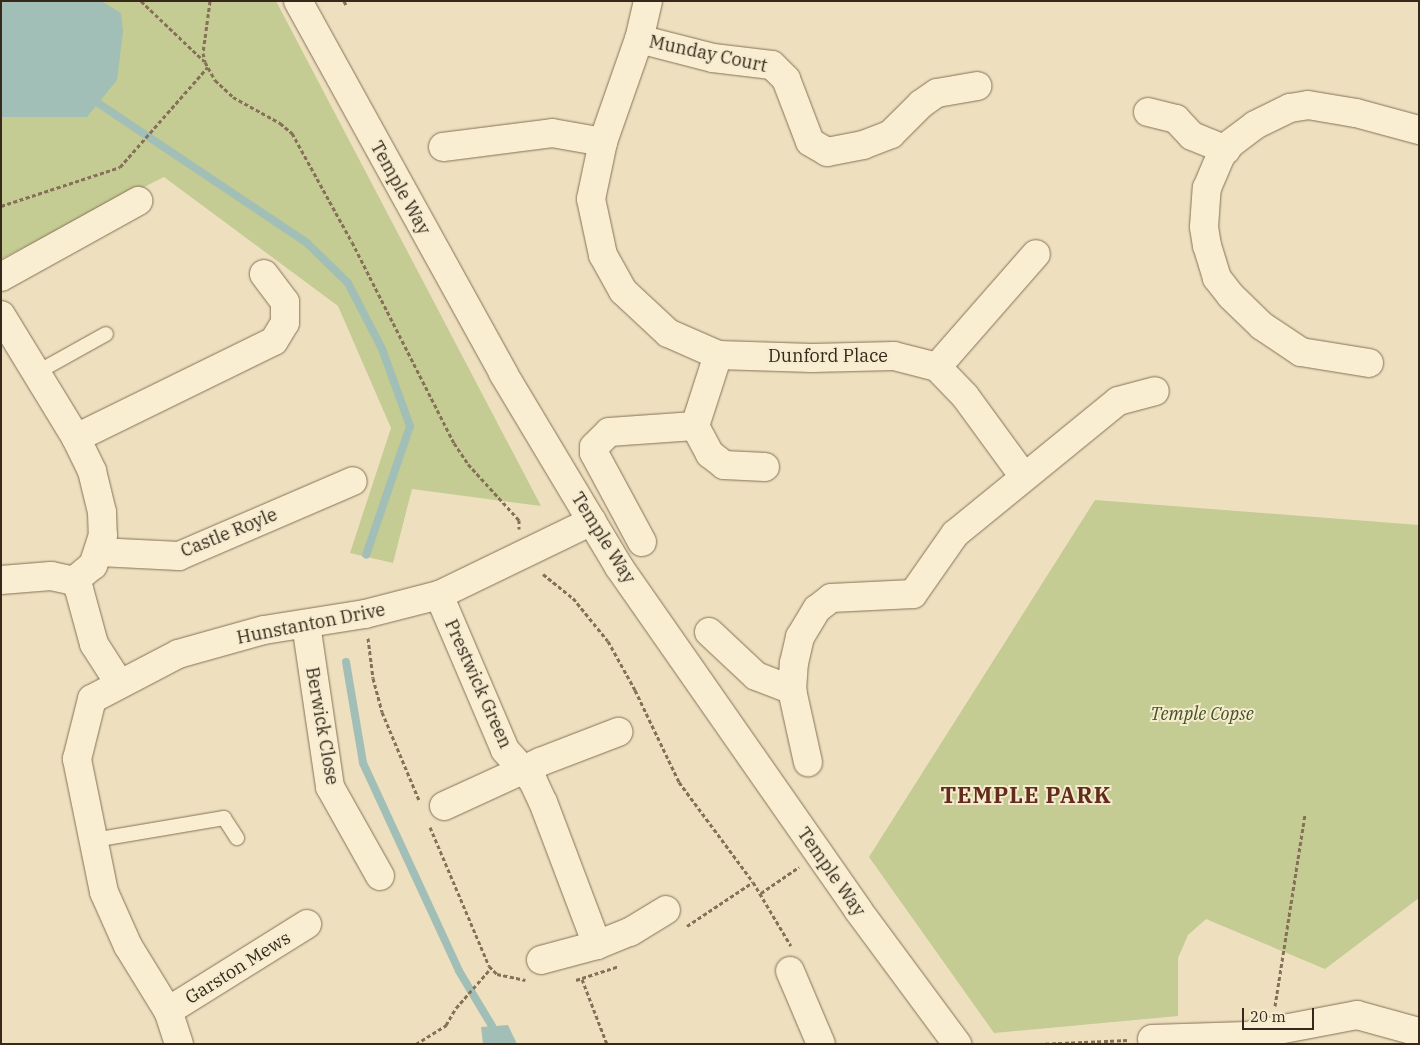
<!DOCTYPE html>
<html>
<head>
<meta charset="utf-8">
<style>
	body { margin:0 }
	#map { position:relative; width:1420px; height:1045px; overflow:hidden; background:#eee0bf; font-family:"IBM Plex Serif",serif }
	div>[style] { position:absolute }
	.green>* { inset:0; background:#c4cb93 }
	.water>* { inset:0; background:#a2bfb7 }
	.stream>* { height:8px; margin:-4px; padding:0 4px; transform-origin:4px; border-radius:4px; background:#a2bfb7 }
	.path>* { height:3px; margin-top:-1.5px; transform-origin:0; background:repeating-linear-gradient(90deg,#867158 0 4px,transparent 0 6.5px) }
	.roads { filter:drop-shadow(0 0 1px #867158) drop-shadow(0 0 1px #867158) }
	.lane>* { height:14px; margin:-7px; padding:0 7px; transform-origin:7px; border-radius:7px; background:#f9eed2 }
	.street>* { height:28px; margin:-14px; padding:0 14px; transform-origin:14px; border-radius:14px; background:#f9eed2 }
	.secondary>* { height:28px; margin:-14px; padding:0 14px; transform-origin:14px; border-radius:14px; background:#f9eed2 }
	span { translate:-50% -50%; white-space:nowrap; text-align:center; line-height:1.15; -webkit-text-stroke:4px #f5ebcf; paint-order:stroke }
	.street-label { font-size:18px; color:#36291c }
	.park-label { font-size:18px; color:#455223; font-style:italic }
	.district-label { font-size:22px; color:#622b1c; font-weight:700; letter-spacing:1px }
	.frame { position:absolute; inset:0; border:2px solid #36291c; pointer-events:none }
	.scale { position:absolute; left:1242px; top:1008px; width:72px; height:22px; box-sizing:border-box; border:2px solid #36291c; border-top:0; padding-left:6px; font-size:15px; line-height:18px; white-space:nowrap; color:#36291c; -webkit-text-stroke:4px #f5ebcf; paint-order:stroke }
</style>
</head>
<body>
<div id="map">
	<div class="green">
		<div style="clip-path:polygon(1px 1px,276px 1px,541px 506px,412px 489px,393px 563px,350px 553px,391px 428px,338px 306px,164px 177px,1px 259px)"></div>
		<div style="clip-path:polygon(1095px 500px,1419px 525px,1419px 898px,1325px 969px,1206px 919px,1188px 935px,1178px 958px,1178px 1016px,994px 1033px,869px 857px)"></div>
	</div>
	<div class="water">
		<div style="clip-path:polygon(1px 1px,101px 1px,121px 13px,123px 32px,117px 80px,87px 117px,1px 117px)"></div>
		<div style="clip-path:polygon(508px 1025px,517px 1044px,483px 1044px,481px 1027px)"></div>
	</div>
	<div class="stream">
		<div style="left:98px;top:103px;width:252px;rotate:33.8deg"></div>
		<div style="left:307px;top:243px;width:57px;rotate:44.3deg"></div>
		<div style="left:348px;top:283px;width:74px;rotate:62.7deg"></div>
		<div style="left:382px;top:349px;width:82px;rotate:70deg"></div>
		<div style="left:410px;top:426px;width:136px;rotate:108.8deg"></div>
		<div style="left:346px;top:662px;width:102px;rotate:80.4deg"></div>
		<div style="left:363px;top:763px;width:229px;rotate:65.2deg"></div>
		<div style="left:459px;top:971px;width:64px;rotate:59deg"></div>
	</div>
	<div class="path">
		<div style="left:141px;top:1px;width:87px;rotate:43.6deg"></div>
		<div style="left:210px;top:1px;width:52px;rotate:97.7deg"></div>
		<div style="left:203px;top:53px;width:9px;rotate:77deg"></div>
		<div style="left:205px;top:62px;width:21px;rotate:61deg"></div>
		<div style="left:215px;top:80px;width:25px;rotate:43deg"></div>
		<div style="left:233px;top:97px;width:54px;rotate:29deg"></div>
		<div style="left:280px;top:123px;width:16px;rotate:40deg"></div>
		<div style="left:292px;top:133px;width:124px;rotate:61.2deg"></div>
		<div style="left:352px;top:242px;width:225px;rotate:63.1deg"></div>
		<div style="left:454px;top:443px;width:25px;rotate:56deg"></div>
		<div style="left:468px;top:464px;width:76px;rotate:47.7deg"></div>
		<div style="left:519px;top:520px;width:9px;rotate:90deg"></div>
		<div style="left:344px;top:1px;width:4px;rotate:63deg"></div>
		<div style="left:1px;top:206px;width:125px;rotate:-18.1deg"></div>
		<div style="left:120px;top:167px;width:133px;rotate:-48.7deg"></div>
		<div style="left:543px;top:574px;width:38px;rotate:39deg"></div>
		<div style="left:573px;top:598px;width:55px;rotate:50.9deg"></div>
		<div style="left:608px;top:641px;width:56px;rotate:61.1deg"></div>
		<div style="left:635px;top:690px;width:102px;rotate:64.4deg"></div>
		<div style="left:679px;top:782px;width:124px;rotate:53.5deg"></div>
		<div style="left:753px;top:882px;width:74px;rotate:59.3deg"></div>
		<div style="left:368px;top:638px;width:40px;rotate:82.9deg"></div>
		<div style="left:373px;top:678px;width:35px;rotate:75deg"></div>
		<div style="left:382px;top:712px;width:95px;rotate:67.2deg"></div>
		<div style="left:430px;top:827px;width:151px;rotate:67deg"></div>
		<div style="left:489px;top:966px;width:11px;rotate:45deg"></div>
		<div style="left:497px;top:974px;width:29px;rotate:12deg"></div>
		<div style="left:761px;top:893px;width:46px;rotate:-34.4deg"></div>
		<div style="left:687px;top:926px;width:79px;rotate:-33.7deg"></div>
		<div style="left:582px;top:979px;width:70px;rotate:69deg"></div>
		<div style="left:576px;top:980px;width:45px;rotate:-18deg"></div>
		<div style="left:1275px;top:1006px;width:193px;rotate:-81.1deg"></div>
		<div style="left:416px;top:1044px;width:36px;rotate:-32deg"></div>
		<div style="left:446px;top:1025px;width:20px;rotate:-60deg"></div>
		<div style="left:456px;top:1008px;width:53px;rotate:-48.8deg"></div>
		<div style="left:1039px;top:1044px;width:89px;rotate:-2.6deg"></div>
	</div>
	<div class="roads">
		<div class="lane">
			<div style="left:36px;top:373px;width:80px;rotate:-29.1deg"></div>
			<div style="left:94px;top:840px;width:132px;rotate:-9.6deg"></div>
			<div style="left:224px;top:818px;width:24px;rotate:57deg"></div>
		</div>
		<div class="street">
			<div style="left:648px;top:1px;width:39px;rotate:103deg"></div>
			<div style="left:639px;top:39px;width:109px;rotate:109.3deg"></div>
			<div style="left:603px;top:142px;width:58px;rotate:101.9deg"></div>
			<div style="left:591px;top:199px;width:57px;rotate:77.9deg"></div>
			<div style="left:603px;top:255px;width:41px;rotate:60.9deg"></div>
			<div style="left:623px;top:291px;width:62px;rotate:43deg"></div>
			<div style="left:668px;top:333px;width:55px;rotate:23.7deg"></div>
			<div style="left:718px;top:355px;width:94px;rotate:1.8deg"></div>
			<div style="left:812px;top:358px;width:82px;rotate:-1.4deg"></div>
			<div style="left:894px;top:356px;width:44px;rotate:14.3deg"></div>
			<div style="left:937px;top:367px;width:40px;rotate:46deg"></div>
			<div style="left:965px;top:396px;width:100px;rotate:53.9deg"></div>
			<div style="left:639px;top:39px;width:76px;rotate:14.4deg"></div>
			<div style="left:713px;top:58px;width:59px;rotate:6.8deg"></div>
			<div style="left:772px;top:65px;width:20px;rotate:45deg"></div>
			<div style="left:786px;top:79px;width:67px;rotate:69.1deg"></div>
			<div style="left:810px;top:142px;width:20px;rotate:30deg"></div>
			<div style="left:827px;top:152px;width:37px;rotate:-11deg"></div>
			<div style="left:863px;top:145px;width:30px;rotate:-21deg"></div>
			<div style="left:891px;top:134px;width:42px;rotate:-45deg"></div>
			<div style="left:921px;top:104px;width:19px;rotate:-35deg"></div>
			<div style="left:937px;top:93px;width:41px;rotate:-9.9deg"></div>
			<div style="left:1148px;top:112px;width:29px;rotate:14deg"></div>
			<div style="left:1176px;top:119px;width:23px;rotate:47deg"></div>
			<div style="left:1192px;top:136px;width:37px;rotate:22deg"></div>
			<div style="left:443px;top:147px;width:110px;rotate:-7.3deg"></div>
			<div style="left:552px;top:133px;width:52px;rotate:10deg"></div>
			<div style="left:1px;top:277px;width:157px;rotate:-29deg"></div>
			<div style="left:1px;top:315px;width:144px;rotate:58.6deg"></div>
			<div style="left:76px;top:438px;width:37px;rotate:64deg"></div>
			<div style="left:92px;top:471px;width:42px;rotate:76.3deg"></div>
			<div style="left:102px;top:512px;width:23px;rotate:88deg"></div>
			<div style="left:103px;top:535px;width:32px;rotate:108deg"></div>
			<div style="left:93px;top:565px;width:25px;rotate:140deg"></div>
			<div style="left:1369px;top:363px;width:69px;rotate:-170.8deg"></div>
			<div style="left:1301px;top:352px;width:47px;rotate:-146.3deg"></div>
			<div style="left:1262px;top:326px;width:43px;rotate:-135.9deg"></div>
			<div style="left:1231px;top:296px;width:23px;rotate:-128deg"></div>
			<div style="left:1217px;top:278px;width:34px;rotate:-107deg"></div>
			<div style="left:1207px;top:246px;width:19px;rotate:-99deg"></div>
			<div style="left:1204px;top:227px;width:39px;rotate:-86deg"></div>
			<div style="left:1207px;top:188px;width:34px;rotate:-67deg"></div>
			<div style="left:1220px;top:157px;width:16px;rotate:-52deg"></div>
			<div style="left:1230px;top:144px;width:31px;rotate:-37deg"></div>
			<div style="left:1255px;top:125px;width:39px;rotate:-26deg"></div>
			<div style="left:1290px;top:108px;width:18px;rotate:-9deg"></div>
			<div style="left:1308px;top:105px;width:49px;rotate:9.5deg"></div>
			<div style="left:1356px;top:113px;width:65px;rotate:15.1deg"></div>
			<div style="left:937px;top:367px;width:150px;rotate:-48.8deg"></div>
			<div style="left:695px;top:426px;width:32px;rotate:62deg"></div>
			<div style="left:710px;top:454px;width:18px;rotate:38deg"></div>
			<div style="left:724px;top:465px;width:41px;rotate:2.8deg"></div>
			<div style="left:76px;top:438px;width:220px;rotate:-26.1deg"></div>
			<div style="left:274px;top:341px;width:21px;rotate:-59deg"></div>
			<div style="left:285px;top:323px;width:21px;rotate:-90deg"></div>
			<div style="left:285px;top:302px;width:35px;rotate:-127deg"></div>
			<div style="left:642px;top:542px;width:101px;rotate:-118.3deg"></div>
			<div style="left:594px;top:453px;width:6px;rotate:-90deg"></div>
			<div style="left:594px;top:447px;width:21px;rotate:-45deg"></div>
			<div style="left:609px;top:432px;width:86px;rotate:-4deg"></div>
			<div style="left:695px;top:426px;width:75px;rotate:-72.1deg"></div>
			<div style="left:99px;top:552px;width:80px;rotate:2.9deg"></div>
			<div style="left:179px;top:556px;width:189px;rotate:-23.3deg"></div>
			<div style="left:1px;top:580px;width:50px;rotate:-4.6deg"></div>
			<div style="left:51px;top:576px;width:24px;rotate:12deg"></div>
			<div style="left:74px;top:581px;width:9px;rotate:58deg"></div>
			<div style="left:79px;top:589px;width:57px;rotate:74.7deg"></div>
			<div style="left:94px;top:644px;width:46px;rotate:57.3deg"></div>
			<div style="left:439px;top:595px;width:168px;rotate:66.9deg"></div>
			<div style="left:505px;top:750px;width:42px;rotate:47.9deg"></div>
			<div style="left:533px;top:781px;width:23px;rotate:65deg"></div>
			<div style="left:543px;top:802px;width:153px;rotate:69.3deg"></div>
			<div style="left:306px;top:624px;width:165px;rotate:81.6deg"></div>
			<div style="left:330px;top:787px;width:102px;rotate:60.7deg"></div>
			<div style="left:709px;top:632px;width:64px;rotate:43.1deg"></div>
			<div style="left:756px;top:676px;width:39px;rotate:21deg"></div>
			<div style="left:792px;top:690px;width:27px;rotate:-86deg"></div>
			<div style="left:794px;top:663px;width:27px;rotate:-77deg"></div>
			<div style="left:800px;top:637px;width:33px;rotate:-59deg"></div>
			<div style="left:817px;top:609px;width:18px;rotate:-38deg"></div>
			<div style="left:831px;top:598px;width:82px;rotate:-2.8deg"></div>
			<div style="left:913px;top:594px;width:73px;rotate:-55deg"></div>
			<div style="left:955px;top:534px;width:210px;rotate:-39.2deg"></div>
			<div style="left:1118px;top:401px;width:38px;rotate:-15deg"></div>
			<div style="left:792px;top:690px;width:74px;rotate:77.5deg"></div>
			<div style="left:444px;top:806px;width:106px;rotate:-24.6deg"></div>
			<div style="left:540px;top:762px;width:84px;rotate:-21deg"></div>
			<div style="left:541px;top:960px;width:58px;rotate:-15deg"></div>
			<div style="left:597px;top:945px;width:35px;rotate:-22deg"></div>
			<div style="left:630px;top:932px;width:42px;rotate:-31.4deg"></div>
			<div style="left:790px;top:971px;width:79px;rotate:67deg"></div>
			<div style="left:168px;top:1011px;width:164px;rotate:-32deg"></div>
			<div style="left:1152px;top:1039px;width:95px;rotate:-1.8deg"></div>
			<div style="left:1247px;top:1036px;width:112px;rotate:-10.8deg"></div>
			<div style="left:1357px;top:1015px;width:64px;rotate:15.3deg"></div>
		</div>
		<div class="secondary">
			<div style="left:298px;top:1px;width:425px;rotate:61.1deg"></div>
			<div style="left:503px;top:373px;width:226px;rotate:59.1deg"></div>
			<div style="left:619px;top:567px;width:418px;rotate:55.1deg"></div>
			<div style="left:858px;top:910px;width:167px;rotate:53.5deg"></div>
			<div style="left:179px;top:1044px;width:35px;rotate:-108deg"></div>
			<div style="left:168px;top:1011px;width:76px;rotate:-121.6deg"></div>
			<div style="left:128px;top:946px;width:59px;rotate:-114deg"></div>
			<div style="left:104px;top:892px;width:136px;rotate:-101.5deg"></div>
			<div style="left:77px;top:759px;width:62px;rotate:-76deg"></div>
			<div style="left:92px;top:699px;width:97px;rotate:-27.6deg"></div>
			<div style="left:178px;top:654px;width:89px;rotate:-15.6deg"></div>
			<div style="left:264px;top:630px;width:102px;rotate:-9deg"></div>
			<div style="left:365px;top:614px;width:76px;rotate:-14.4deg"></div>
			<div style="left:439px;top:595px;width:170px;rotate:-25.8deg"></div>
		</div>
	</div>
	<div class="street-label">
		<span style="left:708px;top:54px;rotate:12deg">Munday Court</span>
		<span style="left:400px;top:188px;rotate:61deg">Temple Way</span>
		<span style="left:828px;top:356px">Dunford Place</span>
		<span style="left:229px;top:533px;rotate:-22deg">Castle Royle</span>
		<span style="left:603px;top:538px;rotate:58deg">Temple Way</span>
		<span style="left:311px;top:624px;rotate:-11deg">Hunstanton Drive</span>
		<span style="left:478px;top:684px;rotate:66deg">Prestwick Green</span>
		<span style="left:322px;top:726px;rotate:80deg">Berwick Close</span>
		<span style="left:831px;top:872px;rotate:55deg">Temple Way</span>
		<span style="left:238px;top:968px;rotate:-32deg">Garston Mews</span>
	</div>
	<div class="park-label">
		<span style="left:1202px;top:714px">Temple Copse</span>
	</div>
	<div class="district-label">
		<span style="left:1026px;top:795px">TEMPLE PARK</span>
	</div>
	<div class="frame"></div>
	<div class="scale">20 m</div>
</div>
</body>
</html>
